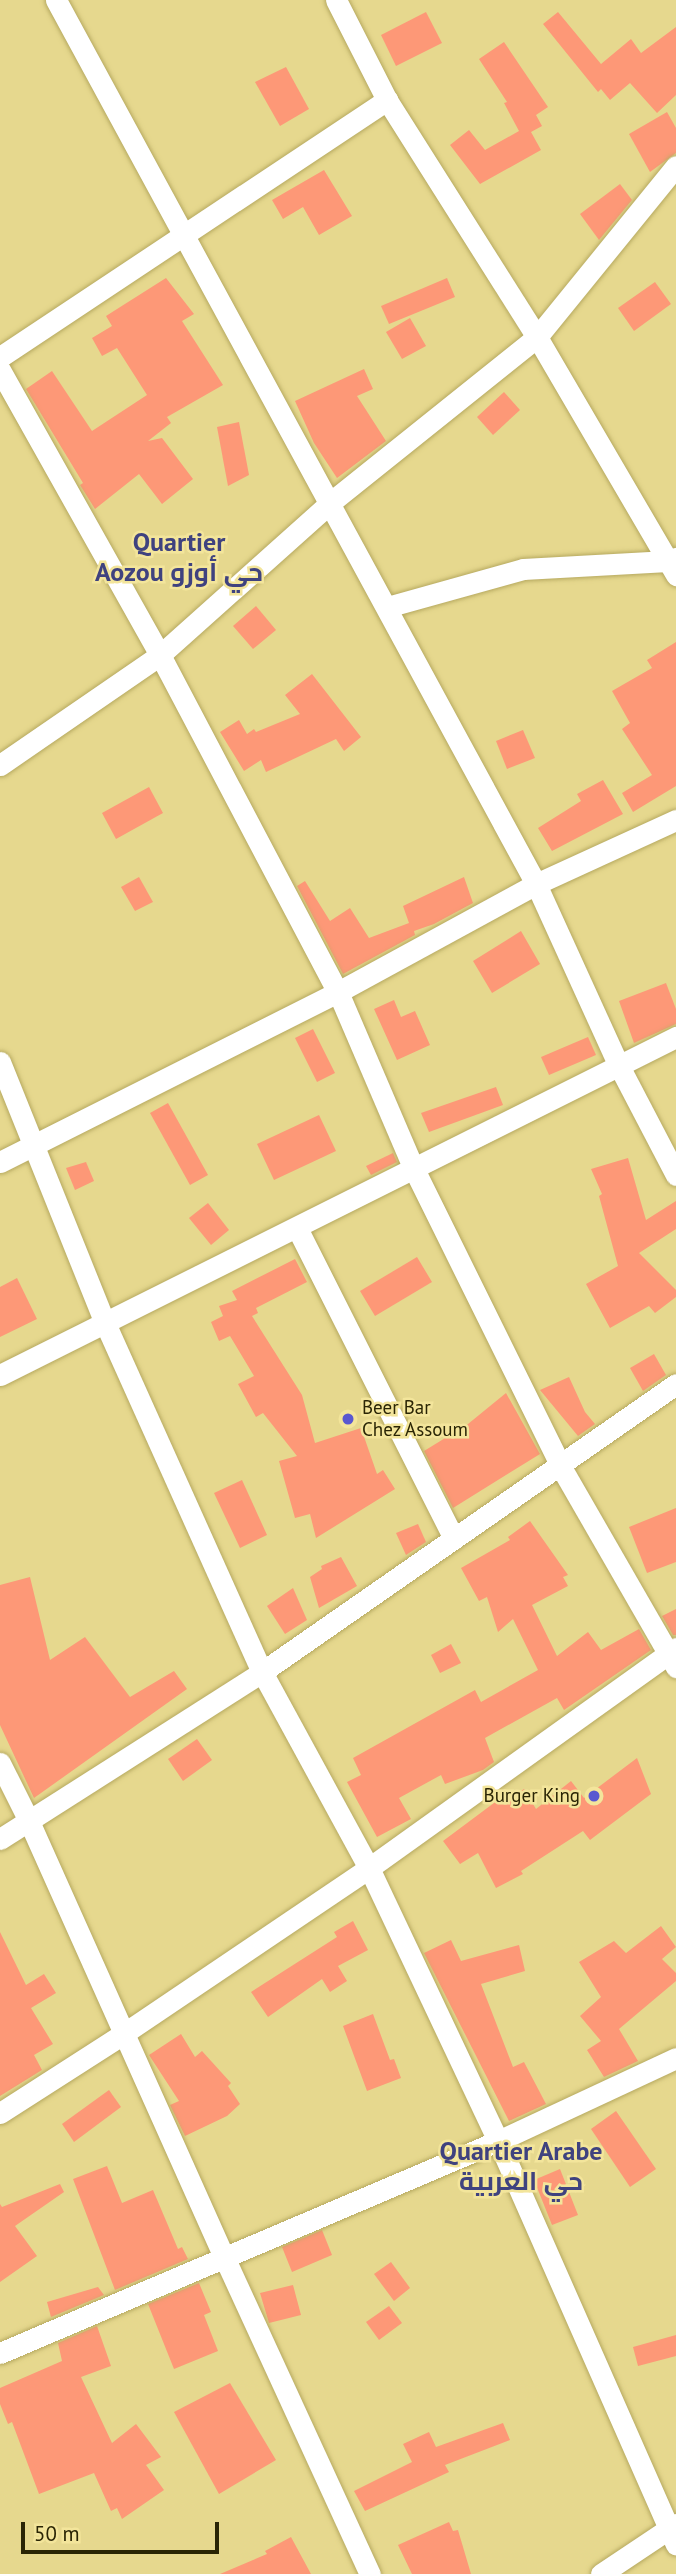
<!DOCTYPE html>
<html>
<head>
<meta charset="utf-8">
<style>
	body { margin:0 }
	#map { position:relative; width:676px; height:2574px; overflow:hidden; background:#e6d88e; font-family:"PT Sans",Cairo,sans-serif }
	div>[style] { position:absolute }
	.building>* { inset:0; background:#fd9877 }
	.roads { filter:drop-shadow(0 0 2px #b6a960) drop-shadow(0 0 2px #b6a960) }
	.minor>* { height:21px; margin:-10.5px; padding:0 10.5px; transform-origin:10.5px; border-radius:10.5px; background:#fff }
	.dots>* { width:19px; height:19px; translate:-50% -50%; box-sizing:border-box; border:4px solid #f3e59b; border-radius:50% }
	span { translate:-50% -50%; white-space:nowrap; text-align:center; line-height:1.15; -webkit-text-stroke:5px #f3e59b; paint-order:stroke }
	.poi-label { font-size:19px; color:#2a2505 }
	.left { translate:0 -50%; text-align:left }
	.right { translate:-100% -50%; text-align:right }
	.district-label { font-size:26px; color:#3f427f; font-weight:700 }
	.scale { position:absolute; left:21px; top:2522px; width:198px; height:32px; box-sizing:border-box; border:4px solid #2a2505; border-top:0; padding-left:9px; font-size:21px; line-height:24px; white-space:nowrap; color:#2a2505; -webkit-text-stroke:5px #f3e59b; paint-order:stroke }
</style>
</head>
<body>
<div id="map">
	<div class="building">
		<div style="clip-path:polygon(426px 12px,442px 43px,396px 66px,381px 35px)"></div>
		<div style="clip-path:polygon(558px 12px,601px 64px,631px 39px,641px 53px,676px 27px,676px 95px,657px 113px,630px 83px,610px 100px,601px 89px,598px 92px,543px 24px)"></div>
		<div style="clip-path:polygon(504px 42px,548px 107px,536px 115px,542px 126px,531px 132px,541px 150px,480px 184px,450px 145px,469px 130px,485px 150px,519px 131px,504px 103px,507px 102px,479px 59px)"></div>
		<div style="clip-path:polygon(286px 67px,309px 109px,280px 126px,255px 82px)"></div>
		<div style="clip-path:polygon(667px 112px,676px 128px,676px 153px,650px 172px,629px 134px)"></div>
		<div style="clip-path:polygon(324px 170px,352px 216px,319px 235px,303px 207px,283px 219px,272px 200px)"></div>
		<div style="clip-path:polygon(620px 184px,632px 200px,599px 240px,580px 214px)"></div>
		<div style="clip-path:polygon(166px 278px,194px 314px,182px 321px,223px 385px,167px 417px,171px 423px,148px 441px,162px 438px,193px 479px,162px 504px,139px 474px,95px 509px,80px 485px,83px 483px,26px 389px,52px 371px,92px 431px,147px 395px,117px 348px,102px 356px,92px 338px,112px 326px,106px 316px)"></div>
		<div style="clip-path:polygon(447px 278px,455px 297px,389px 324px,381px 306px)"></div>
		<div style="clip-path:polygon(655px 282px,671px 304px,634px 331px,618px 308px)"></div>
		<div style="clip-path:polygon(410px 318px,426px 346px,402px 359px,386px 332px)"></div>
		<div style="clip-path:polygon(364px 369px,373px 389px,357px 396px,386px 441px,337px 478px,314px 443px,295px 401px)"></div>
		<div style="clip-path:polygon(504px 392px,520px 410px,493px 435px,477px 417px)"></div>
		<div style="clip-path:polygon(239px 422px,249px 475px,228px 486px,217px 427px)"></div>
		<div style="clip-path:polygon(256px 606px,276px 630px,253px 649px,233px 626px)"></div>
		<div style="clip-path:polygon(676px 642px,676px 786px,633px 812px,622px 793px,652px 775px,622px 729px,630px 723px,612px 691px,652px 668px,647px 660px)"></div>
		<div style="clip-path:polygon(312px 674px,361px 737px,344px 751px,336px 739px,266px 772px,261px 760px,244px 771px,220px 732px,239px 720px,247px 734px,254px 729px,256px 732px,300px 714px,285px 695px)"></div>
		<div style="clip-path:polygon(523px 730px,535px 758px,507px 769px,496px 741px)"></div>
		<div style="clip-path:polygon(603px 780px,623px 814px,552px 851px,538px 828px,581px 801px,577px 794px)"></div>
		<div style="clip-path:polygon(149px 787px,163px 813px,116px 839px,102px 813px)"></div>
		<div style="clip-path:polygon(139px 877px,153px 902px,135px 911px,121px 887px)"></div>
		<div style="clip-path:polygon(464px 877px,473px 903px,434px 924px,414px 931px,415px 935px,343px 974px,297px 886px,305px 881px,330px 921px,350px 908px,369px 938px,409px 923px,403px 906px)"></div>
		<div style="clip-path:polygon(521px 931px,540px 964px,492px 993px,473px 961px)"></div>
		<div style="clip-path:polygon(666px 983px,676px 1009px,676px 1024px,634px 1043px,619px 1001px)"></div>
		<div style="clip-path:polygon(394px 1000px,401px 1017px,415px 1011px,430px 1045px,397px 1060px,374px 1009px)"></div>
		<div style="clip-path:polygon(313px 1029px,335px 1073px,317px 1082px,295px 1038px)"></div>
		<div style="clip-path:polygon(588px 1037px,596px 1055px,549px 1075px,541px 1057px)"></div>
		<div style="clip-path:polygon(496px 1087px,503px 1105px,429px 1132px,421px 1113px)"></div>
		<div style="clip-path:polygon(168px 1103px,208px 1175px,190px 1185px,150px 1113px)"></div>
		<div style="clip-path:polygon(319px 1115px,336px 1151px,274px 1180px,257px 1144px)"></div>
		<div style="clip-path:polygon(393px 1153px,397px 1162px,371px 1175px,366px 1166px)"></div>
		<div style="clip-path:polygon(628px 1158px,646px 1220px,676px 1201px,676px 1229px,639px 1253px,676px 1290px,676px 1297px,655px 1313px,649px 1306px,610px 1328px,586px 1284px,618px 1266px,599px 1196px,602px 1194px,591px 1169px)"></div>
		<div style="clip-path:polygon(86px 1162px,94px 1181px,75px 1190px,66px 1168px)"></div>
		<div style="clip-path:polygon(208px 1203px,229px 1230px,211px 1245px,189px 1218px)"></div>
		<div style="clip-path:polygon(417px 1257px,432px 1282px,375px 1316px,360px 1291px)"></div>
		<div style="clip-path:polygon(295px 1259px,307px 1282px,256px 1308px,258px 1313px,252px 1316px,302px 1395px,315px 1443px,361px 1428px,377px 1474px,383px 1470px,395px 1489px,316px 1538px,310px 1514px,295px 1518px,279px 1461px,297px 1456px,263px 1413px,256px 1417px,238px 1384px,254px 1376px,230px 1336px,219px 1341px,211px 1322px,223px 1316px,219px 1306px,237px 1300px,232px 1291px)"></div>
		<div style="clip-path:polygon(17px 1278px,37px 1319px,0 1337px,0 1287px)"></div>
		<div style="clip-path:polygon(654px 1354px,666px 1375px,643px 1391px,630px 1368px)"></div>
		<div style="clip-path:polygon(569px 1377px,585px 1412px,595px 1424px,578px 1436px,540px 1390px)"></div>
		<div style="clip-path:polygon(506px 1393px,540px 1454px,453px 1508px,424px 1451px,468px 1424px)"></div>
		<div style="clip-path:polygon(242px 1480px,267px 1535px,240px 1548px,214px 1493px)"></div>
		<div style="clip-path:polygon(676px 1508px,676px 1562px,647px 1573px,629px 1527px)"></div>
		<div style="clip-path:polygon(530px 1521px,568px 1575px,563px 1577px,568px 1586px,532px 1605px,557px 1656px,588px 1632px,601px 1650px,639px 1629px,651px 1650px,564px 1710px,557px 1698px,485px 1738px,494px 1762px,483px 1770px,445px 1784px,441px 1775px,399px 1798px,411px 1819px,377px 1837px,347px 1782px,361px 1775px,353px 1758px,475px 1690px,481px 1702px,538px 1670px,513px 1619px,498px 1632px,487px 1597px,479px 1601px,461px 1568px,510px 1540px,508px 1537px)"></div>
		<div style="clip-path:polygon(418px 1524px,426px 1542px,406px 1555px,396px 1533px)"></div>
		<div style="clip-path:polygon(341px 1557px,357px 1586px,319px 1608px,310px 1577px,322px 1569px,321px 1566px)"></div>
		<div style="clip-path:polygon(30px 1577px,50px 1660px,85px 1637px,130px 1697px,174px 1671px,187px 1689px,34px 1798px,0 1725px,0 1585px)"></div>
		<div style="clip-path:polygon(293px 1588px,307px 1620px,285px 1634px,267px 1606px)"></div>
		<div style="clip-path:polygon(676px 1609px,676px 1635px,673px 1635px,662px 1616px)"></div>
		<div style="clip-path:polygon(451px 1644px,461px 1663px,440px 1673px,431px 1655px)"></div>
		<div style="clip-path:polygon(197px 1739px,212px 1760px,183px 1781px,168px 1759px)"></div>
		<div style="clip-path:polygon(637px 1758px,651px 1794px,590px 1840px,583px 1831px,521px 1871px,523px 1874px,496px 1888px,478px 1853px,460px 1864px,443px 1841px,506px 1794px,508px 1800px,524px 1789px,536px 1809px,571px 1781px,584px 1798px)"></div>
		<div style="clip-path:polygon(353px 1921px,368px 1950px,338px 1966px,347px 1981px,330px 1992px,322px 1979px,268px 2017px,251px 1992px,337px 1937px,334px 1932px)"></div>
		<div style="clip-path:polygon(661px 1926px,676px 1947px,662px 1959px,676px 1973px,676px 1981px,619px 2029px,638px 2061px,604px 2077px,587px 2050px,601px 2041px,580px 2016px,601px 1997px,579px 1962px,614px 1941px,626px 1953px)"></div>
		<div style="clip-path:polygon(0 1932px,26px 1985px,44px 1974px,56px 1993px,31px 2008px,53px 2044px,34px 2055px,42px 2070px,0 2096px)"></div>
		<div style="clip-path:polygon(451px 1940px,461px 1961px,519px 1945px,525px 1971px,481px 1984px,513px 2067px,524px 2062px,546px 2104px,509px 2121px,424px 1953px)"></div>
		<div style="clip-path:polygon(373px 2014px,390px 2060px,394px 2059px,401px 2078px,367px 2091px,343px 2026px)"></div>
		<div style="clip-path:polygon(181px 2034px,195px 2057px,202px 2051px,231px 2083px,228px 2086px,240px 2104px,227px 2116px,185px 2136px,170px 2105px,179px 2101px,149px 2055px)"></div>
		<div style="clip-path:polygon(109px 2090px,121px 2107px,74px 2142px,62px 2124px)"></div>
		<div style="clip-path:polygon(616px 2111px,656px 2169px,630px 2187px,591px 2129px)"></div>
		<div style="clip-path:polygon(107px 2166px,122px 2203px,153px 2190px,178px 2249px,182px 2247px,188px 2259px,115px 2290px,73px 2179px)"></div>
		<div style="clip-path:polygon(560px 2169px,578px 2215px,552px 2225px,534px 2180px)"></div>
		<div style="clip-path:polygon(60px 2184px,64px 2192px,15px 2226px,37px 2256px,0 2282px,0 2204px,2px 2207px)"></div>
		<div style="clip-path:polygon(322px 2230px,332px 2255px,292px 2272px,282px 2247px)"></div>
		<div style="clip-path:polygon(391px 2262px,410px 2288px,394px 2301px,374px 2274px)"></div>
		<div style="clip-path:polygon(199px 2283px,211px 2312px,204px 2315px,218px 2351px,174px 2369px,148px 2304px)"></div>
		<div style="clip-path:polygon(293px 2285px,301px 2315px,269px 2323px,260px 2293px)"></div>
		<div style="clip-path:polygon(98px 2287px,104px 2295px,51px 2317px,47px 2302px)"></div>
		<div style="clip-path:polygon(389px 2306px,402px 2323px,379px 2340px,366px 2322px)"></div>
		<div style="clip-path:polygon(97px 2326px,111px 2366px,81px 2377px,112px 2443px,136px 2424px,161px 2457px,146px 2465px,164px 2490px,122px 2519px,117px 2508px,111px 2511px,94px 2473px,39px 2494px,12px 2422px,8px 2424px,0 2404px,0 2388px,62px 2361px,58px 2343px)"></div>
		<div style="clip-path:polygon(676px 2335px,676px 2356px,638px 2366px,633px 2347px)"></div>
		<div style="clip-path:polygon(230px 2383px,276px 2460px,219px 2494px,174px 2412px)"></div>
		<div style="clip-path:polygon(503px 2423px,510px 2440px,445px 2465px,449px 2472px,365px 2511px,354px 2491px,412px 2462px,403px 2444px,429px 2432px,436px 2447px)"></div>
		<div style="clip-path:polygon(449px 2522px,453px 2531px,458px 2530px,471px 2574px,412px 2574px,398px 2545px)"></div>
		<div style="clip-path:polygon(291px 2537px,311px 2574px,220px 2574px,267px 2554px,265px 2551px)"></div>
	</div>
	<div class="roads">
		<div class="minor">
			<div style="left:56px;top:0;width:1006px;rotate:61.5deg"></div>
			<div style="left:536px;top:884px;width:200px;rotate:65.5deg"></div>
			<div style="left:619px;top:1066px;width:123px;rotate:62.4deg"></div>
			<div style="left:336px;top:0;width:112px;rotate:63deg"></div>
			<div style="left:387px;top:100px;width:280px;rotate:57.7deg"></div>
			<div style="left:537px;top:337px;width:276px;rotate:59.7deg"></div>
			<div style="left:0;top:357px;width:465px;rotate:-33.6deg"></div>
			<div style="left:0;top:370px;width:327px;rotate:60.7deg"></div>
			<div style="left:160px;top:655px;width:381px;rotate:62.2deg"></div>
			<div style="left:338px;top:992px;width:193px;rotate:66.8deg"></div>
			<div style="left:414px;top:1169px;width:332px;rotate:63.7deg"></div>
			<div style="left:561px;top:1467px;width:231px;rotate:60.1deg"></div>
			<div style="left:387px;top:607px;width:141px;rotate:-15.6deg"></div>
			<div style="left:523px;top:569px;width:145px;rotate:-3.2deg"></div>
			<div style="left:668px;top:561px;width:9px;rotate:-21deg"></div>
			<div style="left:0;top:765px;width:194px;rotate:-34.5deg"></div>
			<div style="left:160px;top:655px;width:229px;rotate:-41.8deg"></div>
			<div style="left:331px;top:502px;width:264px;rotate:-38.7deg"></div>
			<div style="left:537px;top:337px;width:220px;rotate:-50.9deg"></div>
			<div style="left:0;top:1062px;width:281px;rotate:68.1deg"></div>
			<div style="left:105px;top:1323px;width:383px;rotate:65.8deg"></div>
			<div style="left:262px;top:1672px;width:223px;rotate:61.4deg"></div>
			<div style="left:369px;top:1868px;width:302px;rotate:64.7deg"></div>
			<div style="left:498px;top:2141px;width:441px;rotate:66.2deg"></div>
			<div style="left:0;top:1162px;width:378px;rotate:-26.7deg"></div>
			<div style="left:338px;top:992px;width:226px;rotate:-28.6deg"></div>
			<div style="left:536px;top:884px;width:154px;rotate:-24.6deg"></div>
			<div style="left:297px;top:1228px;width:348px;rotate:63.2deg"></div>
			<div style="left:0;top:1375px;width:756px;rotate:-26.57deg"></div>
			<div style="left:0;top:1763px;width:63px;rotate:63.4deg"></div>
			<div style="left:28px;top:1819px;width:482px;rotate:65.9deg"></div>
			<div style="left:225px;top:2259px;width:347px;rotate:65.3deg"></div>
			<div style="left:0;top:1839px;width:311px;rotate:-32.5deg"></div>
			<div style="left:262px;top:1672px;width:504px;rotate:-34.82deg"></div>
			<div style="left:0;top:2113px;width:146px;rotate:-32.7deg"></div>
			<div style="left:123px;top:2034px;width:297px;rotate:-34deg"></div>
			<div style="left:369px;top:1868px;width:378px;rotate:-35.6deg"></div>
			<div style="left:0;top:2353px;width:541px;rotate:-23.06deg"></div>
			<div style="left:498px;top:2141px;width:196px;rotate:-25deg"></div>
			<div style="left:601px;top:2574px;width:90px;rotate:-33.7deg"></div>
		</div>
	</div>
	<div class="dots">
		<div style="left:348px;top:1419px;background:#5a58d0"></div>
		<div style="left:594px;top:1796px;background:#5a58d0"></div>
	</div>
	<div class="poi-label">
		<span class="left" style="left:362px;top:1419px">Beer Bar<br>Chez Assoum</span>
		<span class="right" style="left:580px;top:1796px">Burger King</span>
	</div>
	<div class="district-label">
		<span style="left:179px;top:557px">Quartier<br>Aozou حي أوزو</span>
		<span style="left:521px;top:2166px">Quartier Arabe<br>حي العربية</span>
	</div>
	<div class="scale">50 m</div>
</div>
</body>
</html>
